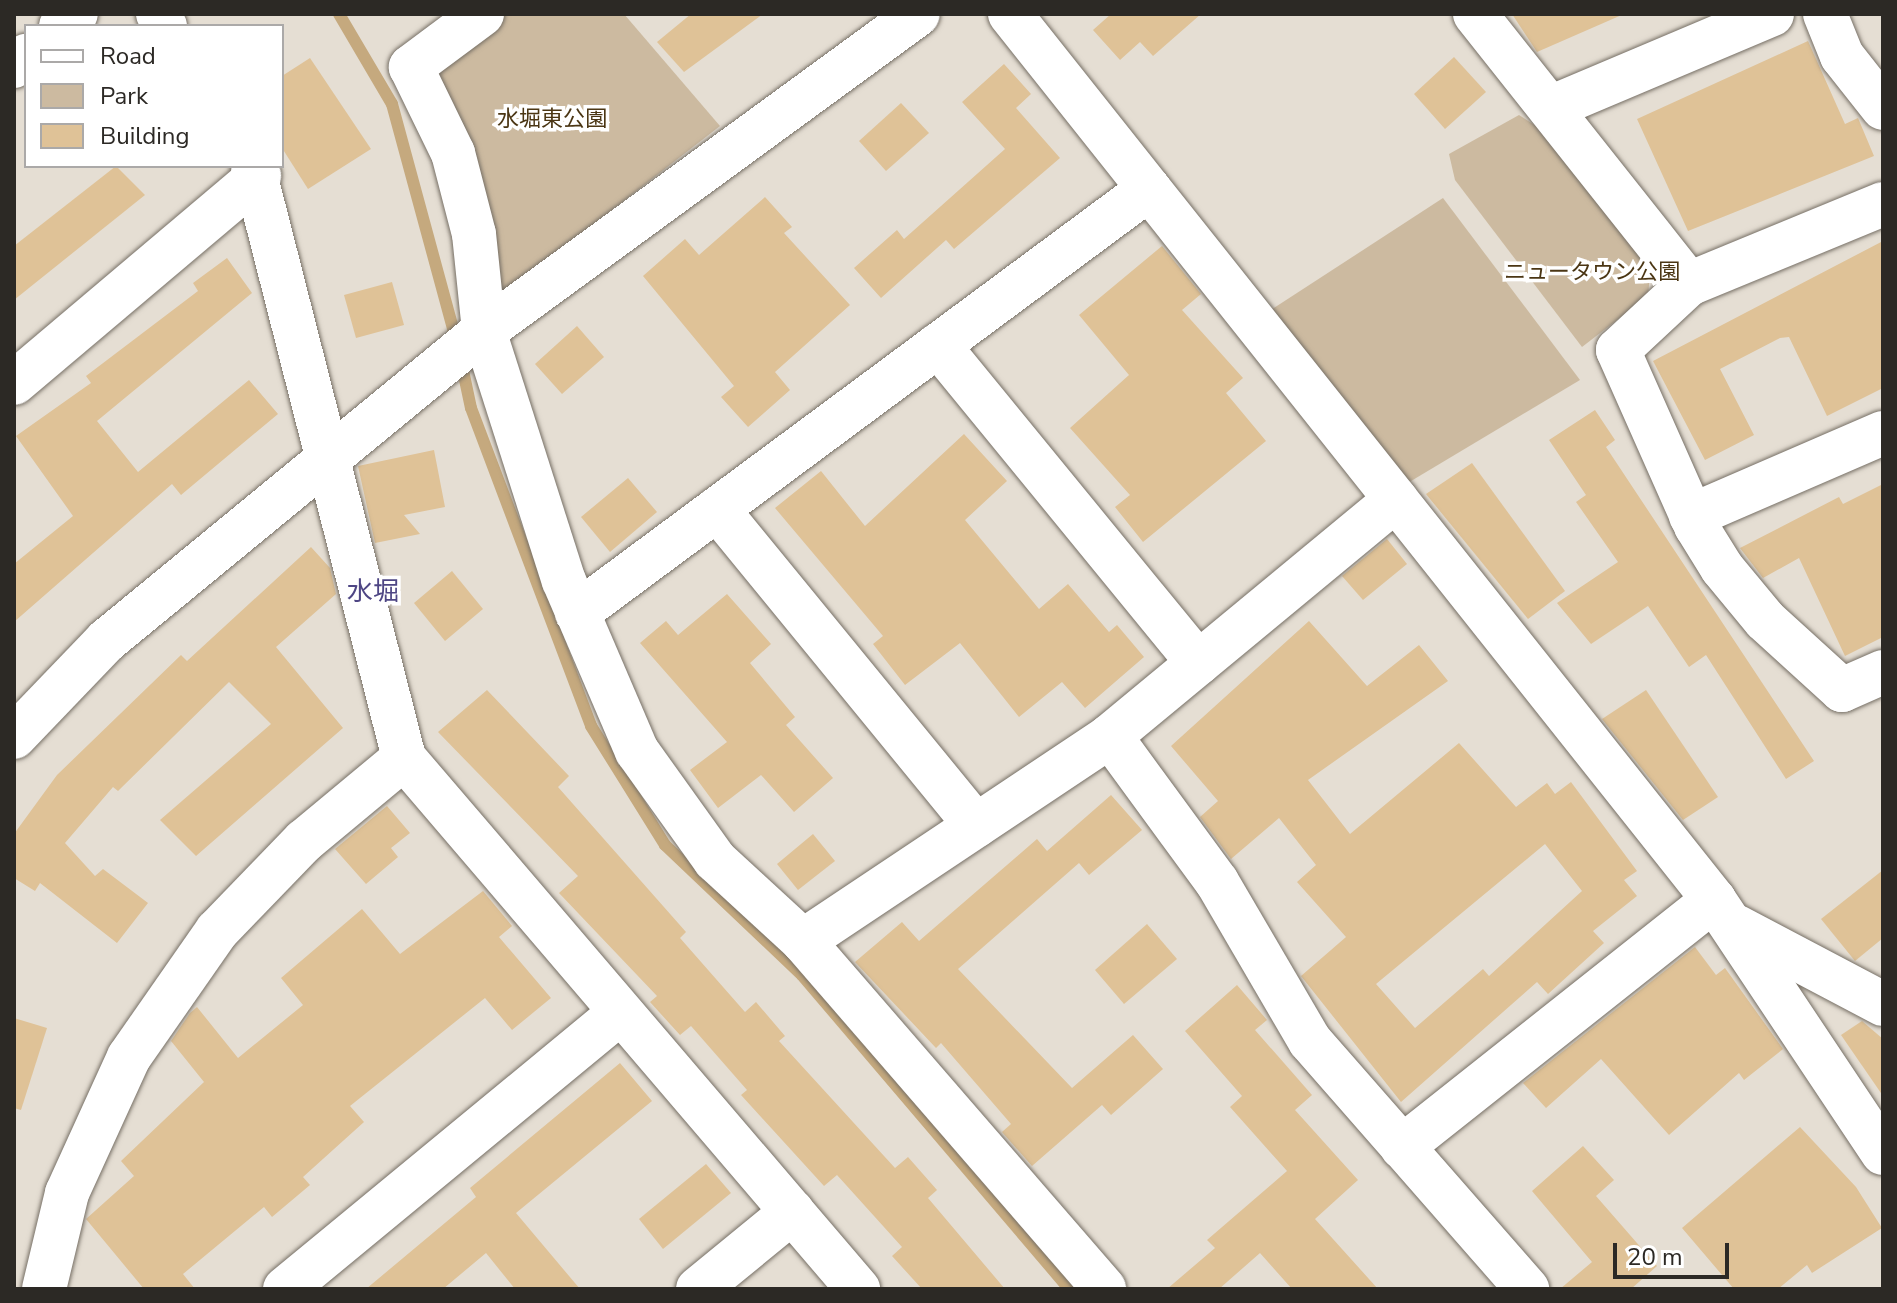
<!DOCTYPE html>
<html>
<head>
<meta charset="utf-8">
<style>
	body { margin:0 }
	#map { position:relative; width:1897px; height:1303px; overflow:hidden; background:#e5ded3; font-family:"Nunito Sans","Noto Sans JP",sans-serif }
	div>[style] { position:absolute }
	.green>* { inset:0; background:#ccbaa0 }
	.stream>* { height:12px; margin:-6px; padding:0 6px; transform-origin:6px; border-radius:6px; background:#c5a97e }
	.building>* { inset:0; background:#dfc297 }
	.roads { filter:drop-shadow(0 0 2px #766f65) drop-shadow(0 0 2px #766f65) }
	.minor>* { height:44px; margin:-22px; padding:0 22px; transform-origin:22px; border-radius:22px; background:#fff }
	span { translate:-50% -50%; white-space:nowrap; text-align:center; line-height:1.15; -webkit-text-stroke:7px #fff; paint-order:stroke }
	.park-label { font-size:22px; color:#4b3614 }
	.quarter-label { font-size:26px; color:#4e4684 }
	.frame { position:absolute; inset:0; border:16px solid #2c2925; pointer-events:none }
	.legend { position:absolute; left:24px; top:24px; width:260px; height:144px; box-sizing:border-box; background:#fff; border:2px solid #aba9a8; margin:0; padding:10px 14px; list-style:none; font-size:24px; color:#2c2925 }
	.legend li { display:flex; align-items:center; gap:16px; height:40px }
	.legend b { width:40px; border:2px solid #aba9a8 }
	.scale { position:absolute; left:1613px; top:1243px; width:116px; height:36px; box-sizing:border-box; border:4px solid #2c2925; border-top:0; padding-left:10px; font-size:24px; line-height:28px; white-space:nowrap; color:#2c2925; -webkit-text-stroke:6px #fff; paint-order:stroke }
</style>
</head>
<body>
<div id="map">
	<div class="green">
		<div style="clip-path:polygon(482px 14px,624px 14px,720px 126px,482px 311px,411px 67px)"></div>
		<div style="clip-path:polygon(1519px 115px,1550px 135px,1651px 263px,1648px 296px,1582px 347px,1455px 180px,1449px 154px)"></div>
		<div style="clip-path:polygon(1443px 198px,1580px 380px,1391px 493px,1254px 321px)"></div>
	</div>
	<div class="stream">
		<div style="left:339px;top:14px;width:104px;rotate:59.5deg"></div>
		<div style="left:392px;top:104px;width:248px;rotate:74.8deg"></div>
		<div style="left:461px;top:361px;width:48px;rotate:78deg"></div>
		<div style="left:471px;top:408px;width:340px;rotate:69.3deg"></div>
		<div style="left:591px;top:726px;width:140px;rotate:58.1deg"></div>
		<div style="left:665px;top:845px;width:189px;rotate:43.5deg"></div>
		<div style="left:802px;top:975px;width:412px;rotate:49.6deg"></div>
	</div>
	<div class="building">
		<div style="clip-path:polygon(691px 14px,763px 14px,684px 72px,657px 42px)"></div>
		<div style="clip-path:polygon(1111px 14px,1201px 14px,1153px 56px,1140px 42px,1120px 60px,1093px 30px)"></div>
		<div style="clip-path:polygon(1512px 14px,1624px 14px,1537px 52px)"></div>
		<div style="clip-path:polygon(1808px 41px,1845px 124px,1858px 118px,1874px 156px,1688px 231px,1637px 119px)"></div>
		<div style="clip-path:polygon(1454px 57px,1486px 92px,1445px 129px,1414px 94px)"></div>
		<div style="clip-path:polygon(310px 58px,371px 149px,308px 189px,282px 148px,282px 76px)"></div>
		<div style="clip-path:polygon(1004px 64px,1031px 94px,1016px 108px,1060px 158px,954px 249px,946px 240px,881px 298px,854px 268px,897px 230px,904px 239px,1005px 149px,962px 102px)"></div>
		<div style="clip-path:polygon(901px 103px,929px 133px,886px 171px,859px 141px)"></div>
		<div style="clip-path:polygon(116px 166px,145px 195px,14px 300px,14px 246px)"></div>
		<div style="clip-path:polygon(765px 197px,792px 227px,784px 233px,850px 305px,775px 372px,790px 390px,748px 427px,721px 397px,734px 386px,643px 276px,685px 239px,699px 255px)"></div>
		<div style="clip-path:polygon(1883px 241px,1883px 388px,1827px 416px,1789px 337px,1780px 338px,1720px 369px,1754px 435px,1705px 460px,1653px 361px)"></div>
		<div style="clip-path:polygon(1162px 246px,1201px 294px,1182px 310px,1243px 378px,1226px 393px,1266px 441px,1143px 542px,1115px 507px,1130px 495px,1070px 428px,1129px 375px,1079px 315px)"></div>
		<div style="clip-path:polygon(227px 258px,252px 293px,97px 421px,138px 472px,249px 380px,278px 414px,181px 495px,172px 484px,14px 622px,14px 564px,73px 516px,16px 436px,91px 383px,86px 376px,198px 291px,193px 283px)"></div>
		<div style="clip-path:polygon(392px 282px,404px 325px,356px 338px,344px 295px)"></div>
		<div style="clip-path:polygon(577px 326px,604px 357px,562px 394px,535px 364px)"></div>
		<div style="clip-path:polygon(1595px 410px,1615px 440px,1606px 447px,1814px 761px,1786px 779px,1706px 655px,1689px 667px,1648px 606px,1591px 644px,1557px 603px,1618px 562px,1576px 502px,1586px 495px,1549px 440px)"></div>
		<div style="clip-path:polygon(964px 434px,1007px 481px,965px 520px,1039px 609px,1068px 584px,1109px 632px,1117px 625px,1144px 657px,1085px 708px,1062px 682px,1019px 717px,960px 643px,905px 685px,873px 644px,883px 636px,775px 508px,821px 471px,865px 526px)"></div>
		<div style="clip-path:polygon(434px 450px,445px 507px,404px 515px,420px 534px,375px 543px,358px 466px)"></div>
		<div style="clip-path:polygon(1472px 463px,1565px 591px,1528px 619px,1426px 494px)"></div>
		<div style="clip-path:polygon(628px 478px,657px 512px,610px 552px,581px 517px)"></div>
		<div style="clip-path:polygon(1883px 484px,1883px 637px,1845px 656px,1799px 558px,1763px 578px,1740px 548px,1839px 497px,1843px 504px)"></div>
		<div style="clip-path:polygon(1387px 539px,1407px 564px,1363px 600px,1342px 576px)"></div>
		<div style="clip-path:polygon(311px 547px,330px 568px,336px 594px,276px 647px,343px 728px,196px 856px,160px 820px,271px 724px,229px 682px,118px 791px,113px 787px,65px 843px,95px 876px,103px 869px,148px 903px,117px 943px,40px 883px,35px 891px,14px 878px,14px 834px,57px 775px,181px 655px,187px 661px)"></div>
		<div style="clip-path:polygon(452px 571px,483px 609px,445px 641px,414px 603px)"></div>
		<div style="clip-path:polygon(727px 594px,771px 644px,750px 663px,795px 717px,786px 725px,833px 778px,794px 812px,761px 775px,718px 808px,690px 770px,727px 742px,640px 643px,666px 621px,678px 635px)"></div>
		<div style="clip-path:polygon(evenodd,1309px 621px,1367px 686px,1419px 645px,1448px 681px,1308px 780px,1350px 834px,1459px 743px,1516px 807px,1547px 783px,1555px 794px,1571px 782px,1637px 871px,1624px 880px,1637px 896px,1593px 931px,1604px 943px,1548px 994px,1537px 982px,1401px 1102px,1301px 976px,1346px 937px,1297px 882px,1316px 865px,1279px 818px,1231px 859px,1200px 817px,1218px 801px,1171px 746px,1309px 621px,1545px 844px,1582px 891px,1489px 976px,1483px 969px,1415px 1028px,1376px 984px,1545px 844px)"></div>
		<div style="clip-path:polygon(487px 690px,569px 776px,558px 787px,686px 932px,680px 938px,745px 1012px,756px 1002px,785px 1036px,779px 1041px,895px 1168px,908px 1157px,937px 1190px,928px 1198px,1005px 1289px,922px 1289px,892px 1256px,902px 1247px,837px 1175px,824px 1186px,741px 1095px,747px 1090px,691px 1026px,680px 1035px,650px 1002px,657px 996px,559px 893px,578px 876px,438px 732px)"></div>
		<div style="clip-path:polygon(1646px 690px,1718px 797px,1683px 820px,1602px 719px)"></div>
		<div style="clip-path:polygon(1111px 795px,1142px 830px,1089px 875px,1079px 863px,958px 969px,1072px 1088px,1133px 1035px,1163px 1069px,1111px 1115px,1102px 1105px,1032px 1166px,1002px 1132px,1011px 1124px,941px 1043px,936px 1048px,855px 962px,902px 922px,919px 941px,1037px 839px,1047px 851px)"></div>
		<div style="clip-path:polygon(387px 806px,410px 833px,391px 848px,398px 857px,366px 884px,335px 849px)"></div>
		<div style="clip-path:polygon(813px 834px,835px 861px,798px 890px,777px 864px)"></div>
		<div style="clip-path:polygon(1883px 870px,1883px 938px,1855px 961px,1821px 919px)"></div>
		<div style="clip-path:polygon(483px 891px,512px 926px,499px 937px,551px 998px,512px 1030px,485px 998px,350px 1106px,364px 1122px,303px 1177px,310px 1185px,272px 1217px,264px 1207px,183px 1274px,195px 1289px,144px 1289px,86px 1219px,134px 1176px,121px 1161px,204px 1082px,171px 1041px,190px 1013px,197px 1007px,238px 1058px,303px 1005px,281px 978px,362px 909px,400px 954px)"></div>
		<div style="clip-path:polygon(1147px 924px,1177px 959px,1124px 1004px,1095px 970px)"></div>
		<div style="clip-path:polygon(1695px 947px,1716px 975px,1725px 968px,1783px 1049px,1744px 1080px,1739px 1073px,1669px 1135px,1601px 1059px,1546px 1108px,1523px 1083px)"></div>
		<div style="clip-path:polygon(1237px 985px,1267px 1020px,1255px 1030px,1312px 1095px,1295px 1110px,1358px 1180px,1315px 1219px,1378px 1289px,1292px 1289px,1260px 1253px,1219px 1289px,1167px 1289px,1215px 1248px,1207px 1240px,1287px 1171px,1230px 1107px,1242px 1096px,1185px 1031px)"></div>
		<div style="clip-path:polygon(14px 1018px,47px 1028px,21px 1110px,14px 1108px)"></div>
		<div style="clip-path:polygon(1862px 1021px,1883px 1039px,1883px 1096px,1841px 1035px)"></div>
		<div style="clip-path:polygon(620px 1063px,652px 1101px,516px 1213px,580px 1289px,515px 1289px,486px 1253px,443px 1289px,366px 1289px,476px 1197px,470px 1188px)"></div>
		<div style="clip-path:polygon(1800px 1127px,1856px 1187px,1882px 1228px,1812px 1273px,1807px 1265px,1778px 1289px,1734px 1289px,1682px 1228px)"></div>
		<div style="clip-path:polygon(1583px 1146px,1614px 1180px,1596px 1196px,1657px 1266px,1631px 1289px,1560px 1289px,1592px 1262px,1532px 1191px)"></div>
		<div style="clip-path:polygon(706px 1164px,731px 1193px,663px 1249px,639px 1219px)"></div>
	</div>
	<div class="roads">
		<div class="minor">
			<div style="left:158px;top:14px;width:14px;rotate:60deg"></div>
			<div style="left:482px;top:14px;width:89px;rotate:143.3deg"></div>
			<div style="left:411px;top:67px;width:96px;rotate:64deg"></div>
			<div style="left:453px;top:153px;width:84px;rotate:75.5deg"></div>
			<div style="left:474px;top:234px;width:98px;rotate:84.1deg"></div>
			<div style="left:484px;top:331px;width:262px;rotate:72.3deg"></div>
			<div style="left:564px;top:581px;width:185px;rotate:66.8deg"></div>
			<div style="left:637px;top:751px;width:134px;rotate:54.4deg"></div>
			<div style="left:715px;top:860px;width:120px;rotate:42.6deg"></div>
			<div style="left:803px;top:941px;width:460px;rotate:49.1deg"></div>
			<div style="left:1010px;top:14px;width:1132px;rotate:51.53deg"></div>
			<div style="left:1714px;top:900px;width:304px;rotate:56.3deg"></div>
			<div style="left:1475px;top:14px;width:345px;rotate:51.6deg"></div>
			<div style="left:1825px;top:14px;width:45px;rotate:68deg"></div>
			<div style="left:1842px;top:56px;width:66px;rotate:51.7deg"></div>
			<div style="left:61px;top:26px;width:19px;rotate:-39deg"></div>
			<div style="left:14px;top:66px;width:16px;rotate:-40deg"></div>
			<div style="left:1550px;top:108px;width:241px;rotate:-22.9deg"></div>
			<div style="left:253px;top:166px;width:611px;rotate:75.69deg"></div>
			<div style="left:404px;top:758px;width:699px;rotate:49.47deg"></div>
			<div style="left:1883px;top:204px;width:210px;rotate:157.6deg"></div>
			<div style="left:1689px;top:284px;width:97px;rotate:137.1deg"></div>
			<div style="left:1618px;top:350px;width:193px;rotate:66.1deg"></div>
			<div style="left:1696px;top:526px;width:49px;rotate:58.2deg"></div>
			<div style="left:1722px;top:568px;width:67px;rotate:50.4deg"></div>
			<div style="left:1765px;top:620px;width:104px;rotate:42.3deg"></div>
			<div style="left:1842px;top:690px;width:45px;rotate:-23.7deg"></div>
			<div style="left:938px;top:345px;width:411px;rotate:50.7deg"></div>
			<div style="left:14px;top:383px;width:321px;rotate:-40.2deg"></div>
			<div style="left:717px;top:509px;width:409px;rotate:50.7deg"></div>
			<div style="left:1691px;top:516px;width:209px;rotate:-23.4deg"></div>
			<div style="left:577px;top:613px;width:712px;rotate:-36.55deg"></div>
			<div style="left:1110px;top:736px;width:181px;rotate:53.8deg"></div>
			<div style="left:1217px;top:882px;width:184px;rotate:59.7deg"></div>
			<div style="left:1310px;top:1041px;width:330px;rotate:48.8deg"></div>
			<div style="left:14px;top:737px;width:133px;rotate:-46.2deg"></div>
			<div style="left:106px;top:641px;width:489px;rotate:-39.4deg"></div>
			<div style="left:484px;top:331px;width:537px;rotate:-36.14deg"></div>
			<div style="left:1737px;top:927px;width:165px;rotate:27.8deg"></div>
			<div style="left:803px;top:941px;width:369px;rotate:-33.7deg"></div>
			<div style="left:1110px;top:736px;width:371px;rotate:-39.6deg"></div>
			<div style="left:1402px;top:1147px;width:398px;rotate:-38.4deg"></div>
			<div style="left:44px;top:1289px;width:99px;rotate:-76.5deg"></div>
			<div style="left:67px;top:1193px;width:149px;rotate:-65.5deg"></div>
			<div style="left:129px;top:1057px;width:154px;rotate:-55.1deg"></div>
			<div style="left:217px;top:931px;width:125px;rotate:-46deg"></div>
			<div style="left:304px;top:841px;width:130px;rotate:-39.7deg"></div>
			<div style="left:285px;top:1289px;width:435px;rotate:-39.5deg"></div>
			<div style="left:698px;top:1289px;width:122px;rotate:-39.3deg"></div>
		</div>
	</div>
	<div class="park-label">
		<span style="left:552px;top:120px">水堀東公園</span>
		<span style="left:1592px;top:273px">ニュータウン公園</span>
	</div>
	<div class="quarter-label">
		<span style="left:373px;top:592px">水堀</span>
	</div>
	<div class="frame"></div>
	<ul class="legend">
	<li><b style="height:10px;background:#fff"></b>Road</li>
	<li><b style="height:22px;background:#ccbaa0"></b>Park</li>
	<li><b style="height:22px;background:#dfc297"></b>Building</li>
	</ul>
	<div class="scale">20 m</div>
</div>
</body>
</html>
